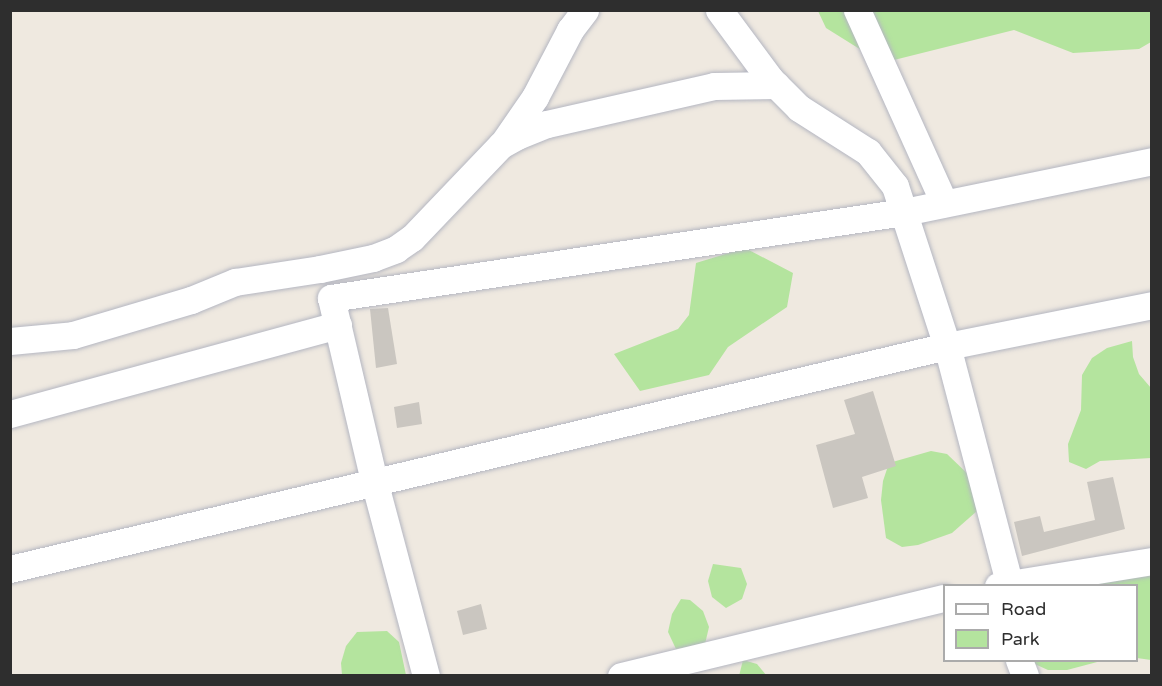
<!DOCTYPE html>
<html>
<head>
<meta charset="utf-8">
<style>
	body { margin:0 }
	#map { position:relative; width:1162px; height:686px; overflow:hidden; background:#efe9e0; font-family:"Varela Round",sans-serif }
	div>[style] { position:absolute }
	.green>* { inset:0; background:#b4e49e }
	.building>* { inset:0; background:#cac6c0 }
	.roads { filter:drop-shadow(0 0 2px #b4b6c1) drop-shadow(0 0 2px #b4b6c1) }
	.minor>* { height:27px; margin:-13.5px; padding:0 13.5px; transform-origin:13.5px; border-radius:13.5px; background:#fff }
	span { translate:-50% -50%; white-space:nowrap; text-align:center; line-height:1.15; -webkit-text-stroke:5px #fff; paint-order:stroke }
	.frame { position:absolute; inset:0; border:12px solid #2e2e2e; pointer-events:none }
	.legend { position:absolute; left:943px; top:584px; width:195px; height:78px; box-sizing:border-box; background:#fff; border:2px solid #ababab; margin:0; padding:8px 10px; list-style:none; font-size:18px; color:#2e2e2e }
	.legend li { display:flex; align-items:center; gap:12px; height:30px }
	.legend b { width:30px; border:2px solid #ababab }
</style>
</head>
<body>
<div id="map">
	<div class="green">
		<div style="clip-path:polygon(818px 11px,1151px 11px,1151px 42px,1139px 49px,1073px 53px,1014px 30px,882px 63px,826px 28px)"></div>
		<div style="clip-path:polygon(745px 248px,793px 273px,787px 307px,728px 347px,709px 375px,640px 391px,614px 354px,678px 329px,689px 315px,696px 263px)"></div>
		<div style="clip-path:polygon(1132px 341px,1133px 357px,1139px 374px,1151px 388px,1151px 458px,1100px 461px,1086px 469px,1069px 462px,1068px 444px,1081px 410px,1082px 375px,1092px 358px,1107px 348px)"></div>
		<div style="clip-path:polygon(931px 451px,947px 454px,971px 477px,977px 511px,952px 533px,918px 545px,902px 547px,886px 538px,881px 500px,883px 481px,889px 463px)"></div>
		<div style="clip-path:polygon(713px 564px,741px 568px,747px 584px,742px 599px,726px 608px,712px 597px,708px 581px)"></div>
		<div style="clip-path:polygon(1148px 572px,1152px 576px,1151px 660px,1137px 658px,1136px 586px,1074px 586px)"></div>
		<div style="clip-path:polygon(681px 599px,690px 600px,703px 611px,709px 627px,705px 644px,676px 649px,668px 632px,672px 614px)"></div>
		<div style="clip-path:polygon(387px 631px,399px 642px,406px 675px,342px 675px,341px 663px,346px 646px,357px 632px)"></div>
		<div style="clip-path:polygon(743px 660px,757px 664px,766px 675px,739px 676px)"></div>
		<div style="clip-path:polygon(1028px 661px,1101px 661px,1067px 670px,1048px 670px)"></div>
	</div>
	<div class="building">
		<div style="clip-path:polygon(388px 308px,397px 364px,376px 368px,370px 309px)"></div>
		<div style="clip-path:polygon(873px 391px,896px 466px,862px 477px,868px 498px,833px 508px,816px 445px,855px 434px,844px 400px)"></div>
		<div style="clip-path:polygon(419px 402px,422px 424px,397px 428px,394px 407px)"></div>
		<div style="clip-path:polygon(1113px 477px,1125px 529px,1022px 556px,1014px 522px,1040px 516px,1044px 532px,1095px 520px,1087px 482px)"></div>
		<div style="clip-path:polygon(481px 604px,487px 629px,463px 635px,457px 611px)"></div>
	</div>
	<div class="roads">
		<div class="minor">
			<div style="left:719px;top:10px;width:86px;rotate:53.5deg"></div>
			<div style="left:770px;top:79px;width:41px;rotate:45deg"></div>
			<div style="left:799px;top:108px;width:82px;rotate:32.5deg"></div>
			<div style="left:868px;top:152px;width:43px;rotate:51.5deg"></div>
			<div style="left:895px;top:186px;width:168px;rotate:72deg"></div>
			<div style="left:947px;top:346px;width:245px;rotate:75.3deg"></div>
			<div style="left:857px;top:10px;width:212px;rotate:65.7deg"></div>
			<div style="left:504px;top:142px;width:55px;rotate:-55.4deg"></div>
			<div style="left:535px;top:97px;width:76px;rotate:-62.4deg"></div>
			<div style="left:570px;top:30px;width:25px;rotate:-53deg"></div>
			<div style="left:10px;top:341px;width:63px;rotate:-5.4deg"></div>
			<div style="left:73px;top:335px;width:123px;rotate:-16.5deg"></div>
			<div style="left:191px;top:300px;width:48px;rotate:-22.2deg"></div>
			<div style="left:235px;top:282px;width:86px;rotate:-8.7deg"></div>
			<div style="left:320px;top:269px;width:54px;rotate:-11.7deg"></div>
			<div style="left:373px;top:258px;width:25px;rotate:-21deg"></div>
			<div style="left:396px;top:249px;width:19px;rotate:-35deg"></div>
			<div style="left:412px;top:238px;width:129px;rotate:-46.3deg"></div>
			<div style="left:501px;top:145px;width:18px;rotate:-29deg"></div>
			<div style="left:517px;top:136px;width:32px;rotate:-22deg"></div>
			<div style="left:547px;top:124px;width:171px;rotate:-12.8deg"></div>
			<div style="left:714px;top:86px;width:62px;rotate:-0.9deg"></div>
			<div style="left:10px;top:414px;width:340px;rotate:-15.2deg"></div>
			<div style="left:10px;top:569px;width:963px;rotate:-13.39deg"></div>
			<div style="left:947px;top:346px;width:209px;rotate:-11.3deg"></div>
			<div style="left:998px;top:586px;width:156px;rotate:-9.2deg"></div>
			<div style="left:1019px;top:660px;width:17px;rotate:69deg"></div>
			<div style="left:426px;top:676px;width:202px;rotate:-104.9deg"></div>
			<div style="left:374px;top:481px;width:188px;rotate:-103.2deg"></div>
			<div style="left:331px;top:298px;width:579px;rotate:-8.54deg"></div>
			<div style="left:904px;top:212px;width:253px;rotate:-11.6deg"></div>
			<div style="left:621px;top:676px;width:332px;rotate:-13.6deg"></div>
		</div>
	</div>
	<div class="frame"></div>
	<ul class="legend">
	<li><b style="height:8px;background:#fff"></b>Road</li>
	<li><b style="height:16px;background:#b4e49e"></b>Park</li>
	</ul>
</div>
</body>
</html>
